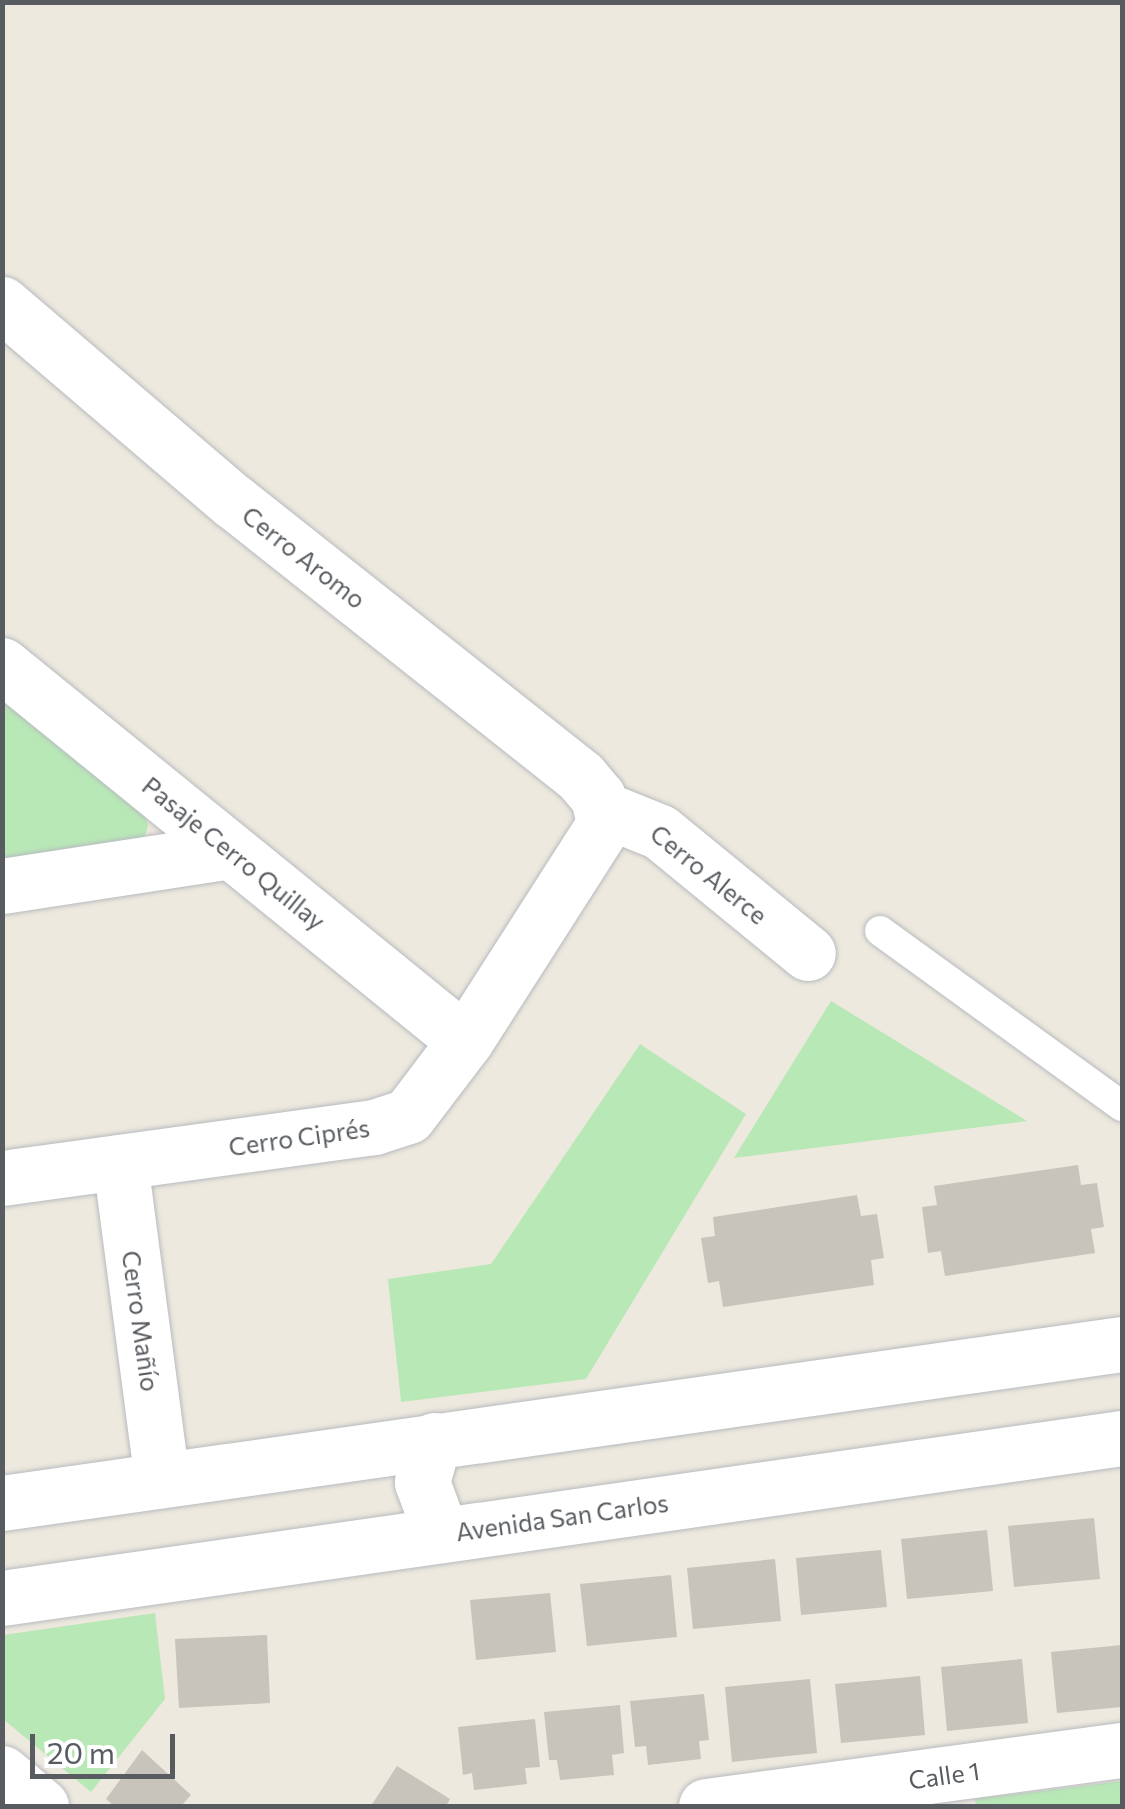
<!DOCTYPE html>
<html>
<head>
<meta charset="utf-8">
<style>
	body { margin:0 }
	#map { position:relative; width:1125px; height:1809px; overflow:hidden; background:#ede9de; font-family:Commissioner,sans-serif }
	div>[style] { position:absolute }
	.green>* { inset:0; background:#b9e8b7 }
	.building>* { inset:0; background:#c8c3bb }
	.roads { filter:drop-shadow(0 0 2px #b7babf) drop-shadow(0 0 2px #b7babf) }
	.service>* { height:30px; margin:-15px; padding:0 15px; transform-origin:15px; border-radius:15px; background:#fff }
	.minor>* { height:55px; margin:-27.5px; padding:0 27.5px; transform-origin:27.5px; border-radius:27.5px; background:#fff }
	.secondary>* { height:55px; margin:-27.5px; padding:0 27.5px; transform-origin:27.5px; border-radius:27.5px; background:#fff }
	span { translate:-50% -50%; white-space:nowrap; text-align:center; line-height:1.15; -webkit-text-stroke:8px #fff; paint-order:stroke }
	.street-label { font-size:25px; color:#585c61 }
	.frame { position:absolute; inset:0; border:5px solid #585c61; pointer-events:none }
	.scale { position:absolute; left:30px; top:1734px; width:145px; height:45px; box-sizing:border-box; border:5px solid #585c61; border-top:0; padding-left:12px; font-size:30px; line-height:35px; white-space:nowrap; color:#585c61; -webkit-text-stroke:8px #fff; paint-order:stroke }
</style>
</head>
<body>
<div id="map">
	<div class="green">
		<div style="clip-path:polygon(2px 694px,141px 803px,148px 825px,143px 844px,3px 869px)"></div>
		<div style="clip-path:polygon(831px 1001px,1027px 1121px,734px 1158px)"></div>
		<div style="clip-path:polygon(640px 1044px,746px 1114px,586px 1379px,401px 1402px,388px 1279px,491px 1264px)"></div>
		<div style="clip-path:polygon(155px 1613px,165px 1699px,91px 1792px,3px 1719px,3px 1635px)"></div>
		<div style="clip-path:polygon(1122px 1781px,1122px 1806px,976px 1806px,975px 1799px)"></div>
	</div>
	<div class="building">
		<div style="clip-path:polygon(1078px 1165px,1081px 1185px,1097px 1183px,1104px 1227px,1091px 1229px,1095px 1253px,945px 1276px,941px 1251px,928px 1253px,922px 1207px,937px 1205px,934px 1186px)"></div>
		<div style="clip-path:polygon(857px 1195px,861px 1216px,877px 1214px,884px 1258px,871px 1260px,874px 1285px,723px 1307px,719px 1281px,708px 1283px,701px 1238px,715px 1236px,713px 1217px)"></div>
		<div style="clip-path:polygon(1094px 1518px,1100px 1579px,1014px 1587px,1008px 1526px)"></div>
		<div style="clip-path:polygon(987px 1530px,993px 1591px,907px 1599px,901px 1539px)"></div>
		<div style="clip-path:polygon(881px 1550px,887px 1607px,801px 1615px,796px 1558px)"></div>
		<div style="clip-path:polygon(775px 1559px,781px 1621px,693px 1629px,687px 1568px)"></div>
		<div style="clip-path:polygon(671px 1575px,677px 1637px,587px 1646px,580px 1584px)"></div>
		<div style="clip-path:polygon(550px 1593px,556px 1652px,476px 1660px,470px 1600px)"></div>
		<div style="clip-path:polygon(267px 1635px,270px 1703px,179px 1708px,175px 1639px)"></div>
		<div style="clip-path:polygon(1122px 1645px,1122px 1707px,1057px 1713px,1051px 1652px)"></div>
		<div style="clip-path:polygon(1022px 1659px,1028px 1723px,947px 1731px,941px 1667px)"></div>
		<div style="clip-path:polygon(920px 1676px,925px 1735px,841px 1743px,835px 1684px)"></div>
		<div style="clip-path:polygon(810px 1679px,817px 1753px,732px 1762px,725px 1687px)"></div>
		<div style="clip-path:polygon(704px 1694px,709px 1740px,699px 1741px,701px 1759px,648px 1765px,646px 1746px,635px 1747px,630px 1701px)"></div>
		<div style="clip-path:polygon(620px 1705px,624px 1753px,612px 1755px,614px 1775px,560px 1780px,557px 1760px,549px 1760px,544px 1712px)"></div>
		<div style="clip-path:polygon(535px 1719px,540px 1767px,525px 1768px,527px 1784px,474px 1790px,472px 1773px,463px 1775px,458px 1727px)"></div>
		<div style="clip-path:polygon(142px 1750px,191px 1795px,181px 1806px,114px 1806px,106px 1799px)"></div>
		<div style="clip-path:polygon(397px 1766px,450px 1799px,446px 1806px,371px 1806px)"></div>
	</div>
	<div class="roads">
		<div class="service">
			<div style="left:880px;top:931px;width:299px;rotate:35.9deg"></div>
		</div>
		<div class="minor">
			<div style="left:2px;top:304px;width:304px;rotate:40.5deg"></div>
			<div style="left:233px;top:501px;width:444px;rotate:38.4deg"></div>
			<div style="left:581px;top:777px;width:26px;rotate:50deg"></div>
			<div style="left:598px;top:797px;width:28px;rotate:77deg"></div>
			<div style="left:604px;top:824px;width:258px;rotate:122.6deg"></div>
			<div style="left:465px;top:1041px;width:94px;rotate:127.2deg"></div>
			<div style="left:408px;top:1116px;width:36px;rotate:162deg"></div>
			<div style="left:374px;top:1127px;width:375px;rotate:172.2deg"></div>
			<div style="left:2px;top:665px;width:596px;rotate:39.08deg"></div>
			<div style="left:603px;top:809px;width:61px;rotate:22deg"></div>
			<div style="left:660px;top:832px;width:191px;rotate:39.3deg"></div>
			<div style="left:2px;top:886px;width:231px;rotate:-8.7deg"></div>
			<div style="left:120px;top:1162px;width:320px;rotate:82.5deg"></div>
			<div style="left:2px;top:1773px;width:51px;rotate:40.2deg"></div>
			<div style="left:706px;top:1806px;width:420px;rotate:-7.7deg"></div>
		</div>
		<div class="secondary">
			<div style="left:434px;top:1440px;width:44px;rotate:105.9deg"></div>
			<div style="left:422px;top:1482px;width:55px;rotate:69.9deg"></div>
			<div style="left:2px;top:1503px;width:1131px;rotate:-8.08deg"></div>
			<div style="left:2px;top:1598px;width:1131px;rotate:-8.13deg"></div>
		</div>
	</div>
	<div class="street-label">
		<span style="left:304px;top:557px;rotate:38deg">Cerro Aromo</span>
		<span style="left:234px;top:853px;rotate:39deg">Pasaje Cerro Quillay</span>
		<span style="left:709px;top:874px;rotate:39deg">Cerro Alerce</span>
		<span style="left:299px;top:1137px;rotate:-8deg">Cerro Ciprés</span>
		<span style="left:141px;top:1321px;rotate:82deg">Cerro Mañío</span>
		<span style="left:562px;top:1517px;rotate:-8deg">Avenida San Carlos</span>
		<span style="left:944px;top:1775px;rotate:-8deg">Calle 1</span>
	</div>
	<div class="frame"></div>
	<div class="scale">20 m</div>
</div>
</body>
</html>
